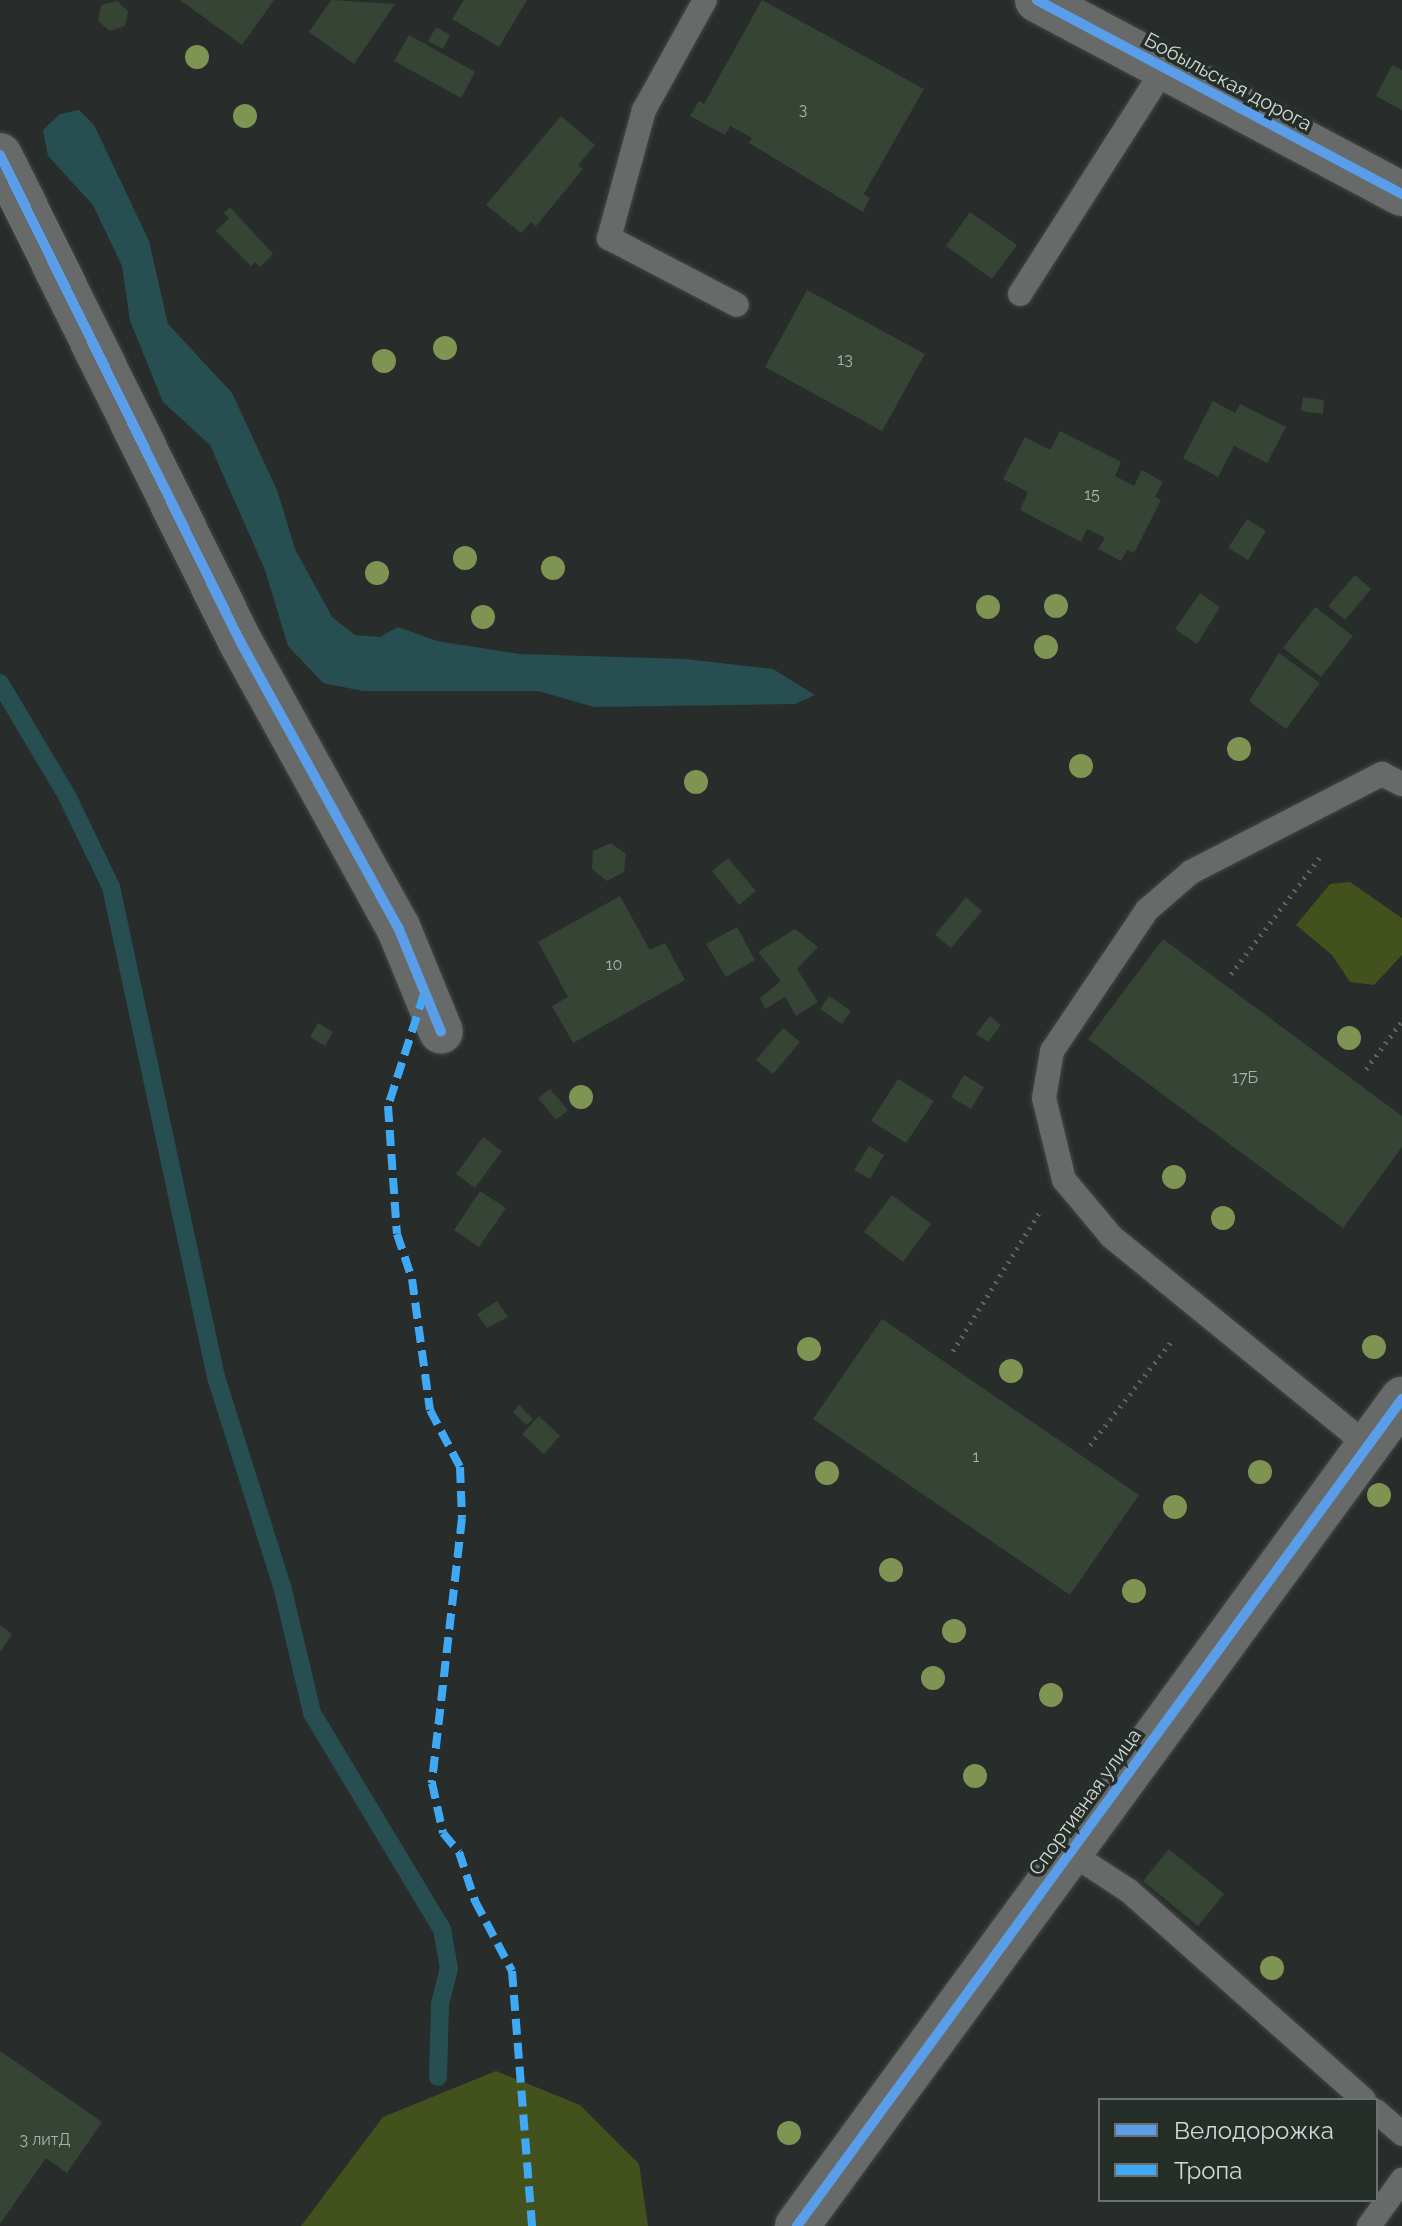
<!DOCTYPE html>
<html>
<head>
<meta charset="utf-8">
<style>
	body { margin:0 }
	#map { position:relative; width:1402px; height:2226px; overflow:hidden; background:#282c2a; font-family:Raleway,sans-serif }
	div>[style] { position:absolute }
	.green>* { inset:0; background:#43511d }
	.water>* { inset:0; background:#274f51 }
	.stream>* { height:18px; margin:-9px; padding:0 9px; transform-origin:9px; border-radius:9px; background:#274f51 }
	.building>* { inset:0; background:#364436 }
	.path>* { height:5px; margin-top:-2.5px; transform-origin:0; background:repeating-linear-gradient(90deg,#606261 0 2px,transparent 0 8px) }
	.roads { filter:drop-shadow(0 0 2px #434745) drop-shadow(0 0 2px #434745) }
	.service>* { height:24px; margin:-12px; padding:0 12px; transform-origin:12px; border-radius:12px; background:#676a68 }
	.minor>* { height:44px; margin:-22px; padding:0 22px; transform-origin:22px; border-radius:22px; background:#676a68 }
	.quiet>* { height:8px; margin-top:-4px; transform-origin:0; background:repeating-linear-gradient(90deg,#3fa9f5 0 16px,transparent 0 24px) }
	.cycleway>* { height:10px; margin:-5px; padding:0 5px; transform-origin:5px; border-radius:5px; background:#5a9eea }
	.trees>* { width:24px; height:24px; margin:-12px; border-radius:50%; background:#7f9452 }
	span { translate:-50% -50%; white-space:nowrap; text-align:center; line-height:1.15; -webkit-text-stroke:7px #262e29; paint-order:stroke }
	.number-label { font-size:16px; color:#abb2ac }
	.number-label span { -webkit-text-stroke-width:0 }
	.street-label { font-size:20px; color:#d2d7d4 }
	.legend { position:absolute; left:1098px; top:2098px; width:280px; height:104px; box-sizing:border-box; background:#262e29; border:2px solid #6b726d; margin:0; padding:10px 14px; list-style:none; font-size:24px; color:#d2d7d4 }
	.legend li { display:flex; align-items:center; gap:16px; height:40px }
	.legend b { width:40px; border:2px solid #6b726d }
</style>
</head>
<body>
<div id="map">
	<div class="green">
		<div style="clip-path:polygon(1350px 882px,1402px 918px,1402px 955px,1374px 985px,1350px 982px,1332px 955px,1296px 925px,1330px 884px)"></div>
		<div style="clip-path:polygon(496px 2071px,580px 2105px,639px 2164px,648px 2226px,301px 2226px,383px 2117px)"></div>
	</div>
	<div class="water">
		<div style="clip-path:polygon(79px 110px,94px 125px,149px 241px,168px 324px,232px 393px,277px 490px,295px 549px,332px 617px,355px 635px,380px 637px,398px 627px,437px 641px,519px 654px,686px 659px,773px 669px,815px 695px,795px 704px,594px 707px,538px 691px,363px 691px,323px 683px,288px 646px,265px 570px,210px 445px,163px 402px,130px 321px,122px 266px,93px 205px,48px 156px,43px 130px,60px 114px)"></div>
	</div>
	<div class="stream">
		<div style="left:0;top:683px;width:131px;rotate:59.3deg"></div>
		<div style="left:67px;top:796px;width:101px;rotate:64.2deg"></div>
		<div style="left:111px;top:887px;width:501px;rotate:77.91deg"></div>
		<div style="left:216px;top:1377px;width:223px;rotate:72.5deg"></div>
		<div style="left:283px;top:1590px;width:126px;rotate:76.7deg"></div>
		<div style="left:312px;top:1713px;width:252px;rotate:59deg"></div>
		<div style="left:442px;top:1929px;width:40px;rotate:80deg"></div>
		<div style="left:449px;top:1968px;width:38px;rotate:104deg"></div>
		<div style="left:440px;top:2005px;width:72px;rotate:91.6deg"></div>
	</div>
	<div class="building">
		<div style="clip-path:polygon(180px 0,274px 0,242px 45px)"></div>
		<div style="clip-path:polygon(331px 0,395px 4px,354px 64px,309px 32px)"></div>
		<div style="clip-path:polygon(464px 0,527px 0,499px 47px,452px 19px)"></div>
		<div style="clip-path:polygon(762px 0,924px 89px,864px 194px,870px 198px,863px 212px,749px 143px,752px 138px,730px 126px,725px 135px,690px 116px,699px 101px,704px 104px)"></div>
		<div style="clip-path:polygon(117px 1px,128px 11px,125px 26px,110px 31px,98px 21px,101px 5px)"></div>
		<div style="clip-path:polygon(436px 27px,450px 35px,443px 49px,428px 41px)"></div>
		<div style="clip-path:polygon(409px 35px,475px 72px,461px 98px,394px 61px)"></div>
		<div style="clip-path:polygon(1392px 65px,1402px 70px,1402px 110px,1376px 96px)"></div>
		<div style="clip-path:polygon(561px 116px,595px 145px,578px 165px,583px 169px,536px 226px,531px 222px,521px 233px,486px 205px)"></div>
		<div style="clip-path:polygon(230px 207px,273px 254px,260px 267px,255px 262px,251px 266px,216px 231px,229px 218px,224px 213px)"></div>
		<div style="clip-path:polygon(970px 212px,1017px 245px,992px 279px,946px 246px)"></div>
		<div style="clip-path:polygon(807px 290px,925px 354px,882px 431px,765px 367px)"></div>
		<div style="clip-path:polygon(1303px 397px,1324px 400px,1323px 414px,1301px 411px)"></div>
		<div style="clip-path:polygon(1213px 401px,1235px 413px,1240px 404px,1286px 427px,1267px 463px,1234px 446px,1218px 477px,1183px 458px)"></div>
		<div style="clip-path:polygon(1060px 431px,1121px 462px,1115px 476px,1134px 486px,1142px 470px,1163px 482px,1155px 497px,1161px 500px,1134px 553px,1127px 550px,1121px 561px,1098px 549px,1105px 538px,1087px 529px,1081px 542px,1020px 510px,1028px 492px,1003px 479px,1025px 437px,1050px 450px)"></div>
		<div style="clip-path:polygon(1247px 519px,1266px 531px,1248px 560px,1228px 548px)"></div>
		<div style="clip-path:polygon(1355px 575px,1371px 589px,1345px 620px,1328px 606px)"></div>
		<div style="clip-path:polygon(1200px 593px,1220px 607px,1197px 644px,1175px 629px)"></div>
		<div style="clip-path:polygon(1315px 607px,1353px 636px,1321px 677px,1283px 648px)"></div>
		<div style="clip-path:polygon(1279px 653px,1320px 683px,1286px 729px,1249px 701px)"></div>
		<div style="clip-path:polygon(611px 843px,626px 854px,624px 872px,607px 881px,592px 869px,593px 851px)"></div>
		<div style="clip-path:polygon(728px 858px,756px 891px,739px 905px,712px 871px)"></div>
		<div style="clip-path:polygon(620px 896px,650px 950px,665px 943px,685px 980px,573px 1043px,552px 1006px,568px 997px,538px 942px)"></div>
		<div style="clip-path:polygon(966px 897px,982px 911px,951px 948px,935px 935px)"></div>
		<div style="clip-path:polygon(737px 927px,755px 960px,726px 977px,706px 944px)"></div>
		<div style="clip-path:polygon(795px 929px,818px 947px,797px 969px,818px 1002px,796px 1016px,785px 997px,765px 1009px,760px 998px,781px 981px,758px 952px)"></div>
		<div style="clip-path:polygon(1163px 939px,1402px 1116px,1402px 1147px,1343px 1228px,1088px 1039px)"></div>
		<div style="clip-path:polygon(829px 996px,851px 1011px,842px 1024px,820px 1009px)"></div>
		<div style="clip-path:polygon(990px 1016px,1001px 1025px,988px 1042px,976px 1034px)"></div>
		<div style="clip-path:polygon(318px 1023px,333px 1032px,325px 1046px,310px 1037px)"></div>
		<div style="clip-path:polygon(783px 1028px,800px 1042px,773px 1074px,756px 1060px)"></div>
		<div style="clip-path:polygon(964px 1075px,984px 1087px,971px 1109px,951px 1097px)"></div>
		<div style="clip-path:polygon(898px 1079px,934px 1101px,906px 1143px,871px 1121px)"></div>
		<div style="clip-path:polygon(550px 1089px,568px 1110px,556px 1120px,538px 1098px)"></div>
		<div style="clip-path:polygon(483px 1137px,502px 1151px,475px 1188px,456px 1174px)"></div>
		<div style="clip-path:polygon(869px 1146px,884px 1155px,870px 1179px,854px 1170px)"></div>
		<div style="clip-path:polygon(480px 1191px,506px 1208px,479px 1247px,454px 1230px)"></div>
		<div style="clip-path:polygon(892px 1195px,931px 1224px,903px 1262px,864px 1232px)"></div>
		<div style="clip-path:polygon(497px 1301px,508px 1317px,487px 1328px,477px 1314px)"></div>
		<div style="clip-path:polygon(882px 1319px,1139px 1495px,1070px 1595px,813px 1419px)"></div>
		<div style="clip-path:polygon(519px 1405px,533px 1419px,526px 1425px,513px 1412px)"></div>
		<div style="clip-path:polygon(539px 1416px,560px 1436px,544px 1454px,522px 1434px)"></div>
		<div style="clip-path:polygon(0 1625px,12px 1634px,0 1652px)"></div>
		<div style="clip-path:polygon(1169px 1849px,1224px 1894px,1198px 1926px,1143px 1881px)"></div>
		<div style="clip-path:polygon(0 2051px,102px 2122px,67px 2173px,46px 2158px,0 2224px)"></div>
	</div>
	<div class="path">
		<div style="left:1231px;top:974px;width:147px;rotate:-52.7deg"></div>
		<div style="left:1366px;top:1069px;width:60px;rotate:-53.1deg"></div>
		<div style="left:953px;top:1351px;width:163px;rotate:-58.1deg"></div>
		<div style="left:1090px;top:1445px;width:131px;rotate:-51.8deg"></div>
	</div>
	<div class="roads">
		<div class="service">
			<div style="left:705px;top:0;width:126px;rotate:119deg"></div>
			<div style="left:644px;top:110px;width:133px;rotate:105.3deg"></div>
			<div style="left:609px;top:238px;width:144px;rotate:27.6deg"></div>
			<div style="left:1020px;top:294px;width:267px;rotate:-57.4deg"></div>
			<div style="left:1367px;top:1445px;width:330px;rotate:-140.8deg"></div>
			<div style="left:1111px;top:1236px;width:73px;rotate:-130deg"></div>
			<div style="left:1064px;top:1180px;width:84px;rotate:-103.7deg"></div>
			<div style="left:1044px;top:1098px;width:48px;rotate:-80.3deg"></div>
			<div style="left:1052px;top:1051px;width:170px;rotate:-56deg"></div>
			<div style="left:1147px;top:910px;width:58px;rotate:-40.8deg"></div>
			<div style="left:1191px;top:872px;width:215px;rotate:-27.2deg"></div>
			<div style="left:1382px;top:774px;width:22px;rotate:27deg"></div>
			<div style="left:1071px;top:1853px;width:69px;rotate:33.2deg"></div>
			<div style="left:1129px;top:1891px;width:314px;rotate:41.6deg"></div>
			<div style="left:1376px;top:2111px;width:35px;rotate:41deg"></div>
			<div style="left:1369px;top:2226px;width:57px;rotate:-54.3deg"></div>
		</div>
		<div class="minor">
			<div style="left:1037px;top:0;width:413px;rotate:28deg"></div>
			<div style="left:0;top:155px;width:544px;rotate:63.72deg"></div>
			<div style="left:241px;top:643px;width:325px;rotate:61.1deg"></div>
			<div style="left:398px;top:927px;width:113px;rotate:67.7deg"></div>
			<div style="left:797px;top:2226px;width:1025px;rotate:-53.81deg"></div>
		</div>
	</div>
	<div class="quiet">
		<div style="left:424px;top:994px;width:118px;rotate:107.8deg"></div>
		<div style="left:388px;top:1106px;width:128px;rotate:86deg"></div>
		<div style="left:397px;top:1234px;width:47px;rotate:71.6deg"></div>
		<div style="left:412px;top:1279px;width:132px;rotate:82.2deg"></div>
		<div style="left:430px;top:1410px;width:64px;rotate:62.2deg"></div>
		<div style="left:460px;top:1467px;width:51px;rotate:87.8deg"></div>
		<div style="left:462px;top:1518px;width:267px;rotate:96.5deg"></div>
		<div style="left:432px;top:1783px;width:51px;rotate:77.6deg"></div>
		<div style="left:443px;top:1833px;width:25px;rotate:50deg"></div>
		<div style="left:459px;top:1852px;width:52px;rotate:71.9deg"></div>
		<div style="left:475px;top:1901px;width:79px;rotate:62.1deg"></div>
		<div style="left:512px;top:1971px;width:256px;rotate:85.5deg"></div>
	</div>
	<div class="cycleway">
		<div style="left:1037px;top:0;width:413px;rotate:28deg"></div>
		<div style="left:0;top:155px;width:544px;rotate:63.72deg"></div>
		<div style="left:241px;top:643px;width:325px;rotate:61.1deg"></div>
		<div style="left:398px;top:927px;width:113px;rotate:67.7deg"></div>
		<div style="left:797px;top:2226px;width:1025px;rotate:-53.81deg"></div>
	</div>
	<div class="trees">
		<div style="left:197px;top:57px"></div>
		<div style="left:245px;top:116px"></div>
		<div style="left:445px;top:348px"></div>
		<div style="left:384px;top:361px"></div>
		<div style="left:465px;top:558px"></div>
		<div style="left:553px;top:568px"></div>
		<div style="left:377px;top:573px"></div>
		<div style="left:1056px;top:606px"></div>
		<div style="left:988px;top:607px"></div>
		<div style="left:483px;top:617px"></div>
		<div style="left:1046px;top:647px"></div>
		<div style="left:1239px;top:749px"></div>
		<div style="left:1081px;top:766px"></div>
		<div style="left:696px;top:782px"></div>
		<div style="left:1349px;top:1038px"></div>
		<div style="left:581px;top:1097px"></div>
		<div style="left:1174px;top:1177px"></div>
		<div style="left:1223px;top:1218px"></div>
		<div style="left:1374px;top:1347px"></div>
		<div style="left:809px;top:1349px"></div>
		<div style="left:1011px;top:1371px"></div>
		<div style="left:1260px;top:1472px"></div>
		<div style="left:827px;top:1473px"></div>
		<div style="left:1379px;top:1495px"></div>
		<div style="left:1175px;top:1507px"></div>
		<div style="left:891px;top:1570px"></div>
		<div style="left:1134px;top:1591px"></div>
		<div style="left:954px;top:1631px"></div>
		<div style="left:933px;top:1678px"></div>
		<div style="left:1051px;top:1695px"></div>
		<div style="left:975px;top:1776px"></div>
		<div style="left:1272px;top:1968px"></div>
		<div style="left:789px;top:2133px"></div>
	</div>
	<div class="number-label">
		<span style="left:803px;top:110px">3</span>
		<span style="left:845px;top:360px">13</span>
		<span style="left:1092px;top:495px">15</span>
		<span style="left:614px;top:965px">10</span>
		<span style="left:1245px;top:1078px">17Б</span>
		<span style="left:976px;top:1457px">1</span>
		<span style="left:45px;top:2140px">3 литД</span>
	</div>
	<div class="street-label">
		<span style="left:1228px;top:82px;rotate:28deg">Бобыльская дорога</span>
		<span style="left:1085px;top:1802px;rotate:-54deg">Спортивная улица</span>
	</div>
	<ul class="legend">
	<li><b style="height:10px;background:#5a9eea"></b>Велодорожка</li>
	<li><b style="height:10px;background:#3fa9f5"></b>Тропа</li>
	</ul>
</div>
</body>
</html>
